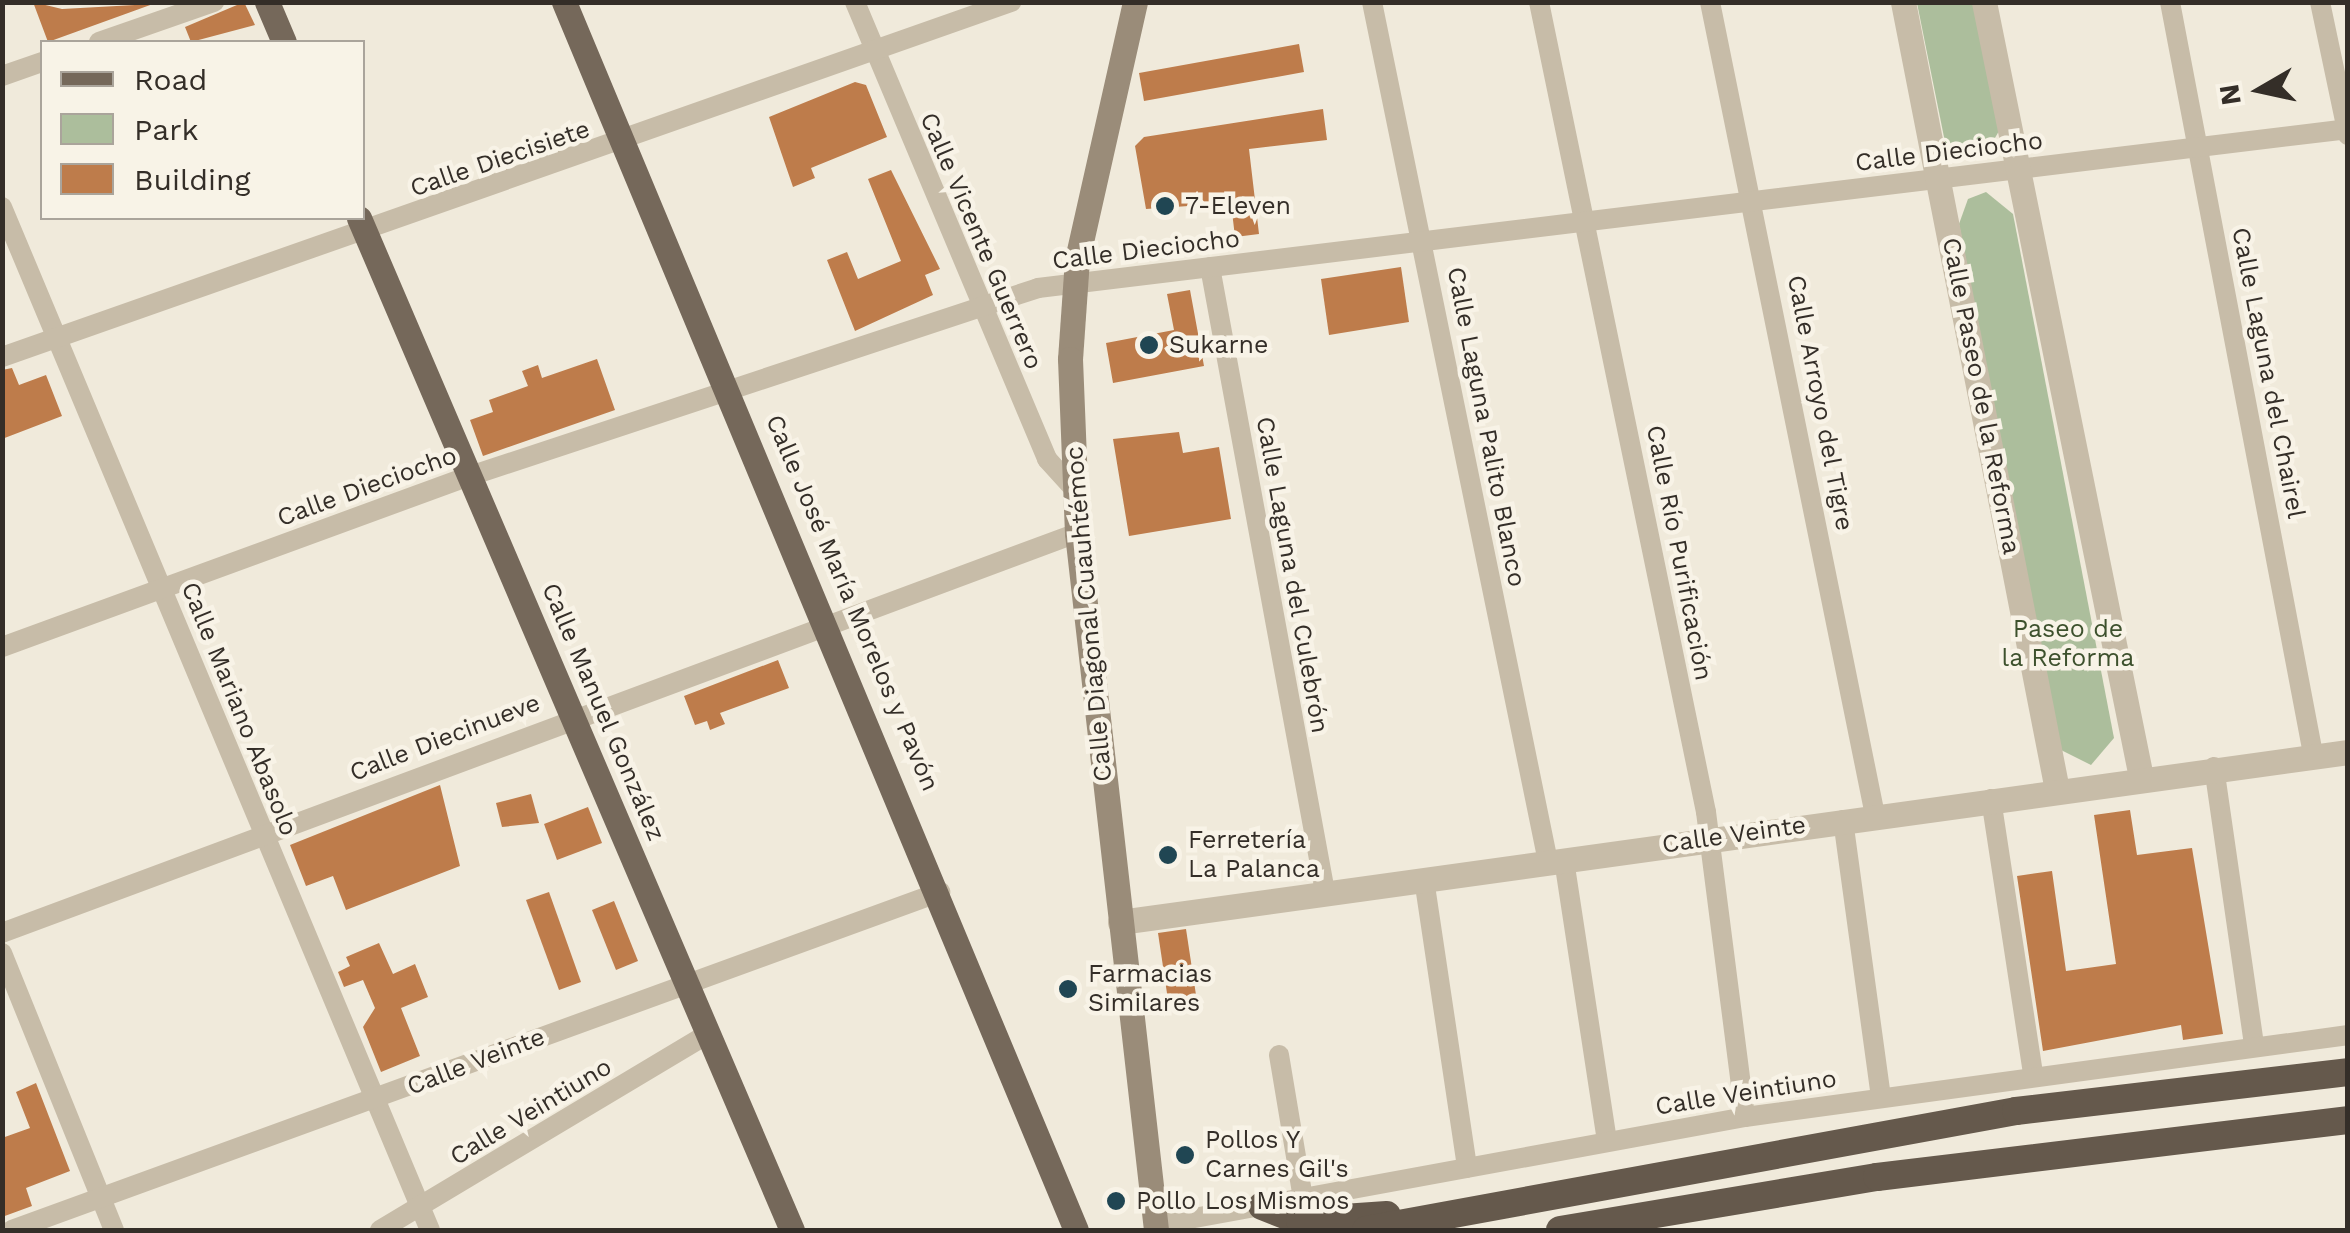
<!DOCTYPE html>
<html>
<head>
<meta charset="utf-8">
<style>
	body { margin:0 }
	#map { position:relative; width:2350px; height:1233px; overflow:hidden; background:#f0eadb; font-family:"Work Sans",sans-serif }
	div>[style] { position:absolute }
	.green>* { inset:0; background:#acbe9c }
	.building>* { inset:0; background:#be7c4b }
	.minor>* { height:20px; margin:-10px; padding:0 10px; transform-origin:10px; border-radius:10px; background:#c7bca8 }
	.tertiary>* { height:25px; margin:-12.5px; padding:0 12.5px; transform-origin:12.5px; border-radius:12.5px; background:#c7bca8 }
	.secondary>* { height:25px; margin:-12.5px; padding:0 12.5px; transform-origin:12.5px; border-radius:12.5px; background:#9a8c79 }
	.primary>* { height:25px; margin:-12.5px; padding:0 12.5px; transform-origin:12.5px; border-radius:12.5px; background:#75685a }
	.trunk>* { height:28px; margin:-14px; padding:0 14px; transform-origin:14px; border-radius:14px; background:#65594c }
	.dots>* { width:28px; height:28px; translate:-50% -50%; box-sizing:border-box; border:5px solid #f8f3e7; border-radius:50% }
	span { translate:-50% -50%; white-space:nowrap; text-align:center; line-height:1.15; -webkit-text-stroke:9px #f8f3e7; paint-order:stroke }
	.street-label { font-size:25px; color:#342e28 }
	.poi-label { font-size:25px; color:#342e28 }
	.left { translate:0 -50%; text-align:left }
	.park-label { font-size:25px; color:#3d512d }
	.frame { position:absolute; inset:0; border:5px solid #342e28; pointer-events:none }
	.legend { position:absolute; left:40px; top:40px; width:325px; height:180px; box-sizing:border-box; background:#f8f3e7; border:2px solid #aaa49b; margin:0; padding:12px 18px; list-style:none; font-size:30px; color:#342e28 }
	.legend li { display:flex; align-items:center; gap:20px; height:50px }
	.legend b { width:50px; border:2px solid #aaa49b }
	.north { position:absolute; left:2210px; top:40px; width:100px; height:100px; -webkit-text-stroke:8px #f8f3e7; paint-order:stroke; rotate:261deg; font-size:28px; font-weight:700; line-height:40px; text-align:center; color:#342e28 }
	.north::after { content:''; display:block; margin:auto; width:35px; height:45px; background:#342e28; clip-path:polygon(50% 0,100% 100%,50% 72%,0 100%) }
</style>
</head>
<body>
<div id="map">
	<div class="green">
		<div style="clip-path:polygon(1917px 3px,1974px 3px,1999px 131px,1985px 155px,1958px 156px,1945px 142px)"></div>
		<div style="clip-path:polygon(1986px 192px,2013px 214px,2114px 738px,2091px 765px,2059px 749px,1959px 224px,1968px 199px)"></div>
	</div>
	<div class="building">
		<div style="clip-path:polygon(33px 2px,62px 9px,153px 4px,48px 42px)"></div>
		<div style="clip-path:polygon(244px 2px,255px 25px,191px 42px,185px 27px)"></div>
		<div style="clip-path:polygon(1299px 44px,1304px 72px,1144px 101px,1139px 73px)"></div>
		<div style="clip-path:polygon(855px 82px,866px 85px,887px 137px,811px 168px,815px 178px,793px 187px,769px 117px)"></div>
		<div style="clip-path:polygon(1323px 109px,1327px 140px,1249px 149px,1259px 234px,1235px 237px,1231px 203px,1146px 209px,1135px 146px,1144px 137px)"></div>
		<div style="clip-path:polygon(891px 170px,940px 269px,925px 275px,933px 295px,855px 331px,827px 260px,847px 252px,858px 279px,901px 261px,868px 179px)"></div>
		<div style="clip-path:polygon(1401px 267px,1409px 322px,1329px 335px,1321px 279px)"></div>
		<div style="clip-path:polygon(1190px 290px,1204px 366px,1113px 383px,1106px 343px,1174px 330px,1167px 294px)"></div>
		<div style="clip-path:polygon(597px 359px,615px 410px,483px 456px,470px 420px,493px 412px,489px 400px,528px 386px,522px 371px,538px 365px,542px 378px)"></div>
		<div style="clip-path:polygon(12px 368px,19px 385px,46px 375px,62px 416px,2px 439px,2px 370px)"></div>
		<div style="clip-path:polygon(1179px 432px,1183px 453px,1219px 447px,1231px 519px,1129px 536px,1113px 439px)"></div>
		<div style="clip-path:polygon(778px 660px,789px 688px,720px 713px,725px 724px,710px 730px,707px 721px,695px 725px,684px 696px)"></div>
		<div style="clip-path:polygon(440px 785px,460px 866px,346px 910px,333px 876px,306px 886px,290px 845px)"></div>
		<div style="clip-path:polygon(531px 794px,539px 823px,502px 827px,496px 803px)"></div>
		<div style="clip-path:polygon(588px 807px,602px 843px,557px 860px,544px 824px)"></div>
		<div style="clip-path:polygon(2130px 810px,2137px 855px,2192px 848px,2223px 1034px,2183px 1040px,2181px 1025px,2043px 1051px,2017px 876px,2052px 871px,2066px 971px,2116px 964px,2094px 815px)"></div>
		<div style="clip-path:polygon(549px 892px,581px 982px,559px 990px,526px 900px)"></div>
		<div style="clip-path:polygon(614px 901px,638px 961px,616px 970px,592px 910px)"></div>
		<div style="clip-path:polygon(1186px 929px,1196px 995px,1168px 1000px,1158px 933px)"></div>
		<div style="clip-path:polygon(379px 943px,393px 974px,415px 964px,428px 997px,401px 1008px,420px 1056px,381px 1072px,363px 1027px,375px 1008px,363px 980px,344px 987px,338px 972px,350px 966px,346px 957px)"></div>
		<div style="clip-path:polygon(36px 1083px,70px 1171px,26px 1188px,32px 1206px,2px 1217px,2px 1138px,30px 1128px,16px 1092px)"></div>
	</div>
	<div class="minor">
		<div style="left:855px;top:2px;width:496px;rotate:67.2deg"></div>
		<div style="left:1047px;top:459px;width:42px;rotate:47.9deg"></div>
		<div style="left:1372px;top:2px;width:878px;rotate:78.43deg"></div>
		<div style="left:1539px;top:2px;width:827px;rotate:78.35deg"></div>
		<div style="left:1706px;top:812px;width:307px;rotate:82.7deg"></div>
		<div style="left:1710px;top:2px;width:830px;rotate:78.53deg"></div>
		<div style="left:2170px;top:2px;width:765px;rotate:79.23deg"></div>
		<div style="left:2320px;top:2px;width:136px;rotate:78.1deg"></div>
		<div style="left:99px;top:42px;width:122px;rotate:-19.2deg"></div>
		<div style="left:2px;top:76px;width:42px;rotate:-19.3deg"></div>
		<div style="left:2px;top:207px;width:1109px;rotate:67.3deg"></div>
		<div style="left:1210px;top:267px;width:635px;rotate:79.57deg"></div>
		<div style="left:2px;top:357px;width:1070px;rotate:-19.38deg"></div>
		<div style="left:2px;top:647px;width:498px;rotate:-20.1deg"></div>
		<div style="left:470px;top:476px;width:598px;rotate:-18.31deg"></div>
		<div style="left:1038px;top:288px;width:1320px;rotate:-6.92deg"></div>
		<div style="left:2214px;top:767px;width:282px;rotate:81.8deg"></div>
		<div style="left:1991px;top:799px;width:278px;rotate:81.3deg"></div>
		<div style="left:1843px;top:820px;width:279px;rotate:82.2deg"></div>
		<div style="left:1564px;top:860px;width:284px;rotate:81.3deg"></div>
		<div style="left:1424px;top:879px;width:292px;rotate:81.5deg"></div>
		<div style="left:2px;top:933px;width:1147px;rotate:-20.41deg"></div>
		<div style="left:2px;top:953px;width:299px;rotate:68deg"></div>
		<div style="left:1279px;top:1055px;width:145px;rotate:80.5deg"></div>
		<div style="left:1156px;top:1225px;width:599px;rotate:-10.39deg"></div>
		<div style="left:1745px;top:1117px;width:609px;rotate:-7.74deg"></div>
		<div style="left:12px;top:1230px;width:988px;rotate:-20.01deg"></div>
		<div style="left:380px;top:1230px;width:382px;rotate:-30.9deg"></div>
	</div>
	<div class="tertiary">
		<div style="left:1903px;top:2px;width:803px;rotate:78.94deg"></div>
		<div style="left:1984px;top:2px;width:791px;rotate:78.55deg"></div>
		<div style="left:1120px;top:922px;width:1240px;rotate:-7.88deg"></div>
	</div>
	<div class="secondary">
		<div style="left:1135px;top:2px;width:263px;rotate:102.7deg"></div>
		<div style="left:1077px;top:259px;width:100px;rotate:94deg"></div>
		<div style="left:1070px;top:359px;width:174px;rotate:87.7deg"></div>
		<div style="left:1077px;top:533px;width:701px;rotate:83.53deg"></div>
	</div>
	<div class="primary">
		<div style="left:267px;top:2px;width:43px;rotate:67deg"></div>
		<div style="left:564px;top:2px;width:1330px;rotate:67.37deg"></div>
		<div style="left:359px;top:218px;width:1101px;rotate:66.84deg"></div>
	</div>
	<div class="trunk">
		<div style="left:1262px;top:1206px;width:41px;rotate:21.5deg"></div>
		<div style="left:1300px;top:1221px;width:87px;rotate:-3.9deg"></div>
		<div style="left:1366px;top:1230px;width:661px;rotate:-10.37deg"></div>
		<div style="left:2016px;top:1111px;width:334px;rotate:-6.7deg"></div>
		<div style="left:1560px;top:1230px;width:321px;rotate:-9.5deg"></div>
		<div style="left:1877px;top:1177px;width:474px;rotate:-6.9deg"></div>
	</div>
	<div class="dots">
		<div style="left:1165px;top:206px;background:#204653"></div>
		<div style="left:1149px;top:345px;background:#204653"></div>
		<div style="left:1168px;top:855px;background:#204653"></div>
		<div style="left:1068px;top:989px;background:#204653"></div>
		<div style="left:1185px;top:1155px;background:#204653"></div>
		<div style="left:1116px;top:1201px;background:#204653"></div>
	</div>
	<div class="street-label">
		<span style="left:1949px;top:152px;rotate:-7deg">Calle Dieciocho</span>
		<span style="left:500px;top:159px;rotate:-19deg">Calle Diecisiete</span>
		<span style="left:981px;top:241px;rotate:67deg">Calle Vicente Guerrero</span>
		<span style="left:1146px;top:250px;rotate:-7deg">Calle Dieciocho</span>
		<span style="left:2268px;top:373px;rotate:79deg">Calle Laguna del Chairel</span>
		<span style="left:1981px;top:396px;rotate:79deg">Calle Paseo de la Reforma</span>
		<span style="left:1820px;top:403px;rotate:79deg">Calle Arroyo del Tigre</span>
		<span style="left:1486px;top:427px;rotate:79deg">Calle Laguna Palito Blanco</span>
		<span style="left:367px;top:487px;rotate:-20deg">Calle Dieciocho</span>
		<span style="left:1679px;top:553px;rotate:79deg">Calle Río Purificación</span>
		<span style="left:1292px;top:575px;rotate:80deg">Calle Laguna del Culebrón</span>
		<span style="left:852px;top:603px;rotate:67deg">Calle José María Morelos y Pavón</span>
		<span style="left:1089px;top:614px;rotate:-95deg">Calle Diagonal Cuauhtémoc</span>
		<span style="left:239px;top:709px;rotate:68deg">Calle Mariano Abasolo</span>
		<span style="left:603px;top:712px;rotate:67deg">Calle Manuel González</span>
		<span style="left:445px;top:738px;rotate:-21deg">Calle Diecinueve</span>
		<span style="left:1734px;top:835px;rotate:-8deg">Calle Veinte</span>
		<span style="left:476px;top:1062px;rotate:-21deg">Calle Veinte</span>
		<span style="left:1746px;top:1093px;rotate:-9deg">Calle Veintiuno</span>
		<span style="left:531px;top:1112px;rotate:-31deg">Calle Veintiuno</span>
	</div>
	<div class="poi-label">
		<span class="left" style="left:1185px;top:206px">7-Eleven</span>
		<span class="left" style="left:1169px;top:345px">Sukarne</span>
		<span class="left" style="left:1188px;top:855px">Ferretería<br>La Palanca</span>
		<span class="left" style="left:1088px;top:989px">Farmacias<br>Similares</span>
		<span class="left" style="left:1205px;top:1155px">Pollos Y<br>Carnes Gil's</span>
		<span class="left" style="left:1136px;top:1201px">Pollo Los Mismos</span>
	</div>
	<div class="park-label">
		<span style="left:2068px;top:644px">Paseo de<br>la Reforma</span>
	</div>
	<div class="frame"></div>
	<ul class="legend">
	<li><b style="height:12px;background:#75685a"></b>Road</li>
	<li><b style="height:28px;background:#acbe9c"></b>Park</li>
	<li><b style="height:28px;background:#be7c4b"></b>Building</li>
	</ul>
	<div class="north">N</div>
</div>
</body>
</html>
